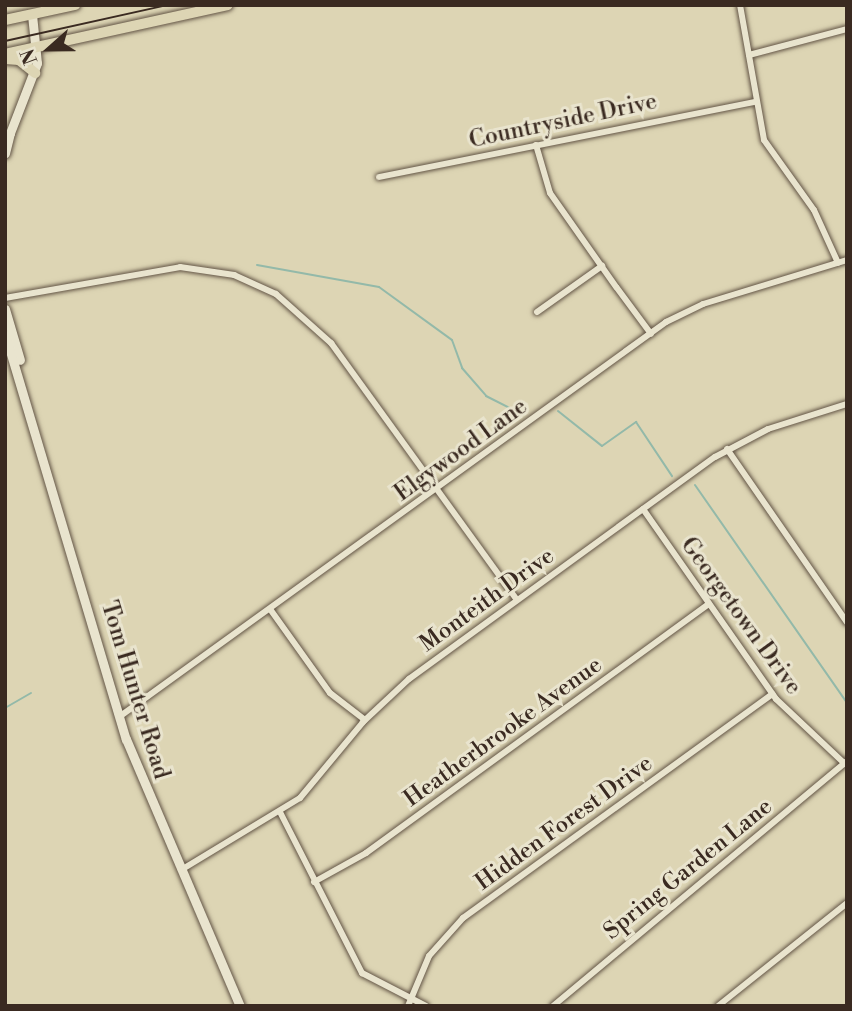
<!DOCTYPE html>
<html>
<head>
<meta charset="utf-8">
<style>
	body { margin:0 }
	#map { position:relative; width:852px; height:1011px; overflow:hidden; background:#ddd5b4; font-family:"Libre Bodoni",serif }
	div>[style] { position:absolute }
	.stream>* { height:2px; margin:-1px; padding:0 1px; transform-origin:1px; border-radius:1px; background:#93b9a9 }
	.roads { filter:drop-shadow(0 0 2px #635546) drop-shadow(0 0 2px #635546) }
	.street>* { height:6px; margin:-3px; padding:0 3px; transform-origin:3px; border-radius:3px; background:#e9e4ce }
	.secondary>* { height:9px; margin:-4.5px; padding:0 4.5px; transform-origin:4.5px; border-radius:4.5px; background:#e9e4ce }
	.primary>* { height:10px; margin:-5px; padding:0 5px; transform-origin:5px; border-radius:5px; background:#ddd5b4 }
	.tram>* { height:2px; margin:-1px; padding:0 1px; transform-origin:1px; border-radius:1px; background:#3a2a21 }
	span { translate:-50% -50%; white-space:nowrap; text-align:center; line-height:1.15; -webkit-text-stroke:6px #e9e4ce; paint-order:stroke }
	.street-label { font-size:23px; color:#3a2a21 }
	.frame { position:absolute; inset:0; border:7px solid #3a2a21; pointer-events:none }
	.north { position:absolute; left:14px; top:14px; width:70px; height:70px; -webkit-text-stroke:5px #e9e4ce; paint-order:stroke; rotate:249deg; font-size:19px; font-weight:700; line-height:28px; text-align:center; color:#3a2a21 }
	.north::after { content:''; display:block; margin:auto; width:24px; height:32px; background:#3a2a21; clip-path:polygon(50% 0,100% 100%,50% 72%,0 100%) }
</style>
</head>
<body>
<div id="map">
	<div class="stream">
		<div style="left:257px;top:265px;width:124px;rotate:10.2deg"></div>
		<div style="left:379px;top:287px;width:90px;rotate:36deg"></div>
		<div style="left:452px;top:340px;width:30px;rotate:70deg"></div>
		<div style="left:462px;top:368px;width:37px;rotate:49deg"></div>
		<div style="left:486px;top:396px;width:35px;rotate:27deg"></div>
		<div style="left:558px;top:411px;width:56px;rotate:38.5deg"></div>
		<div style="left:602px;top:446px;width:42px;rotate:-35.2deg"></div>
		<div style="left:636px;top:422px;width:65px;rotate:56.3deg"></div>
		<div style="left:695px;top:485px;width:266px;rotate:55.1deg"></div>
		<div style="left:5px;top:708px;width:30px;rotate:-30deg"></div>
	</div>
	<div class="roads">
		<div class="street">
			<div style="left:740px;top:5px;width:137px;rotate:79.9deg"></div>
			<div style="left:764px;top:140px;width:86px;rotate:54.5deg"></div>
			<div style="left:814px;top:210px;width:58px;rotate:65.6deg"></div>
			<div style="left:749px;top:55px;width:101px;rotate:-14.9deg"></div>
			<div style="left:536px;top:145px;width:50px;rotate:73.7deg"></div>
			<div style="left:550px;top:193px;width:115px;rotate:54.9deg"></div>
			<div style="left:379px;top:177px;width:383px;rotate:-11.3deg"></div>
			<div style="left:617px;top:288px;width:57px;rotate:53.5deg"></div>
			<div style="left:5px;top:298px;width:178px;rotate:-10deg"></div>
			<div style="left:180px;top:267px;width:55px;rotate:8.4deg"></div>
			<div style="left:234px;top:275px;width:46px;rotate:24.3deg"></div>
			<div style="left:276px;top:294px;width:74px;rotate:41.7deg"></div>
			<div style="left:331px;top:343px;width:317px;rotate:54.1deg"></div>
			<div style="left:537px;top:312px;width:80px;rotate:-35.3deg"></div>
			<div style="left:727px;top:449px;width:211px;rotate:55.3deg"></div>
			<div style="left:643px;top:509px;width:232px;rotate:55deg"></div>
			<div style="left:776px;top:699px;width:95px;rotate:43.3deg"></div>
			<div style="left:270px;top:609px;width:103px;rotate:54.5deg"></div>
			<div style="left:330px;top:693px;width:44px;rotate:37.6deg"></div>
			<div style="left:119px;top:717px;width:675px;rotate:-35.83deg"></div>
			<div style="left:666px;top:322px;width:41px;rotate:-25.9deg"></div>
			<div style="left:703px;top:304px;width:151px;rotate:-17deg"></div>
			<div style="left:280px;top:812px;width:181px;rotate:63deg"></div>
			<div style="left:362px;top:973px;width:72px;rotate:27.3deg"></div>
			<div style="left:181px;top:870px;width:139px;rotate:-31.2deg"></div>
			<div style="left:300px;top:798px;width:99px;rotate:-50.3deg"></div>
			<div style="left:363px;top:722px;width:63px;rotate:-43.1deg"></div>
			<div style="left:409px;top:679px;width:378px;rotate:-36deg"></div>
			<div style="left:715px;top:457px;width:60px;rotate:-27.8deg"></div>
			<div style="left:768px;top:429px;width:83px;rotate:-17.6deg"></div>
			<div style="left:314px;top:882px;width:60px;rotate:-29.1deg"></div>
			<div style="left:366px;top:853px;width:424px;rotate:-36deg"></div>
			<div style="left:408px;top:1006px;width:54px;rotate:-67.2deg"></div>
			<div style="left:429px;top:956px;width:51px;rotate:-48.2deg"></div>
			<div style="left:463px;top:918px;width:382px;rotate:-35.9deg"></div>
			<div style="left:553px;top:1006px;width:383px;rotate:-39.8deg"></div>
			<div style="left:718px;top:1006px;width:165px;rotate:-38.6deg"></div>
		</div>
		<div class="secondary">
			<div style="left:10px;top:133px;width:75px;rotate:-68.9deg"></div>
			<div style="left:37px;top:63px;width:48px;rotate:-95.9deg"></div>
			<div style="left:5px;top:138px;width:7px;rotate:-45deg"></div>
			<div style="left:10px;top:133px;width:21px;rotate:104deg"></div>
			<div style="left:5px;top:309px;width:53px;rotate:73.6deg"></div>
			<div style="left:5px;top:334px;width:423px;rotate:73.4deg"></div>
			<div style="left:126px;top:739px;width:290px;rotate:66.9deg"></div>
		</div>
		<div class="primary">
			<div style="left:5px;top:20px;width:72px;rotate:-12.1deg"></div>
			<div style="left:5px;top:54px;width:228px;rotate:-12.4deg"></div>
			<div style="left:5px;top:59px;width:14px;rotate:4deg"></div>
			<div style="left:19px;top:60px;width:21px;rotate:39deg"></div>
		</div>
	</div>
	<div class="tram">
		<div style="left:5px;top:41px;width:166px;rotate:-12.5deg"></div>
	</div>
	<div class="street-label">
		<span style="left:563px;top:121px;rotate:-12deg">Countryside Drive</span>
		<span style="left:461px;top:450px;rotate:-36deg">Elgywood Lane</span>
		<span style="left:487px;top:600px;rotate:-36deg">Monteith Drive</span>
		<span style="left:741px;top:616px;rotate:54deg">Georgetown Drive</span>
		<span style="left:135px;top:690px;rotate:73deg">Tom Hunter Road</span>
		<span style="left:503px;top:732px;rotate:-36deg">Heatherbrooke Avenue</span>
		<span style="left:564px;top:823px;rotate:-36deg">Hidden Forest Drive</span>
		<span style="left:688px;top:869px;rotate:-39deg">Spring Garden Lane</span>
	</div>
	<div class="frame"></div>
	<div class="north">N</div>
</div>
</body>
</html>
